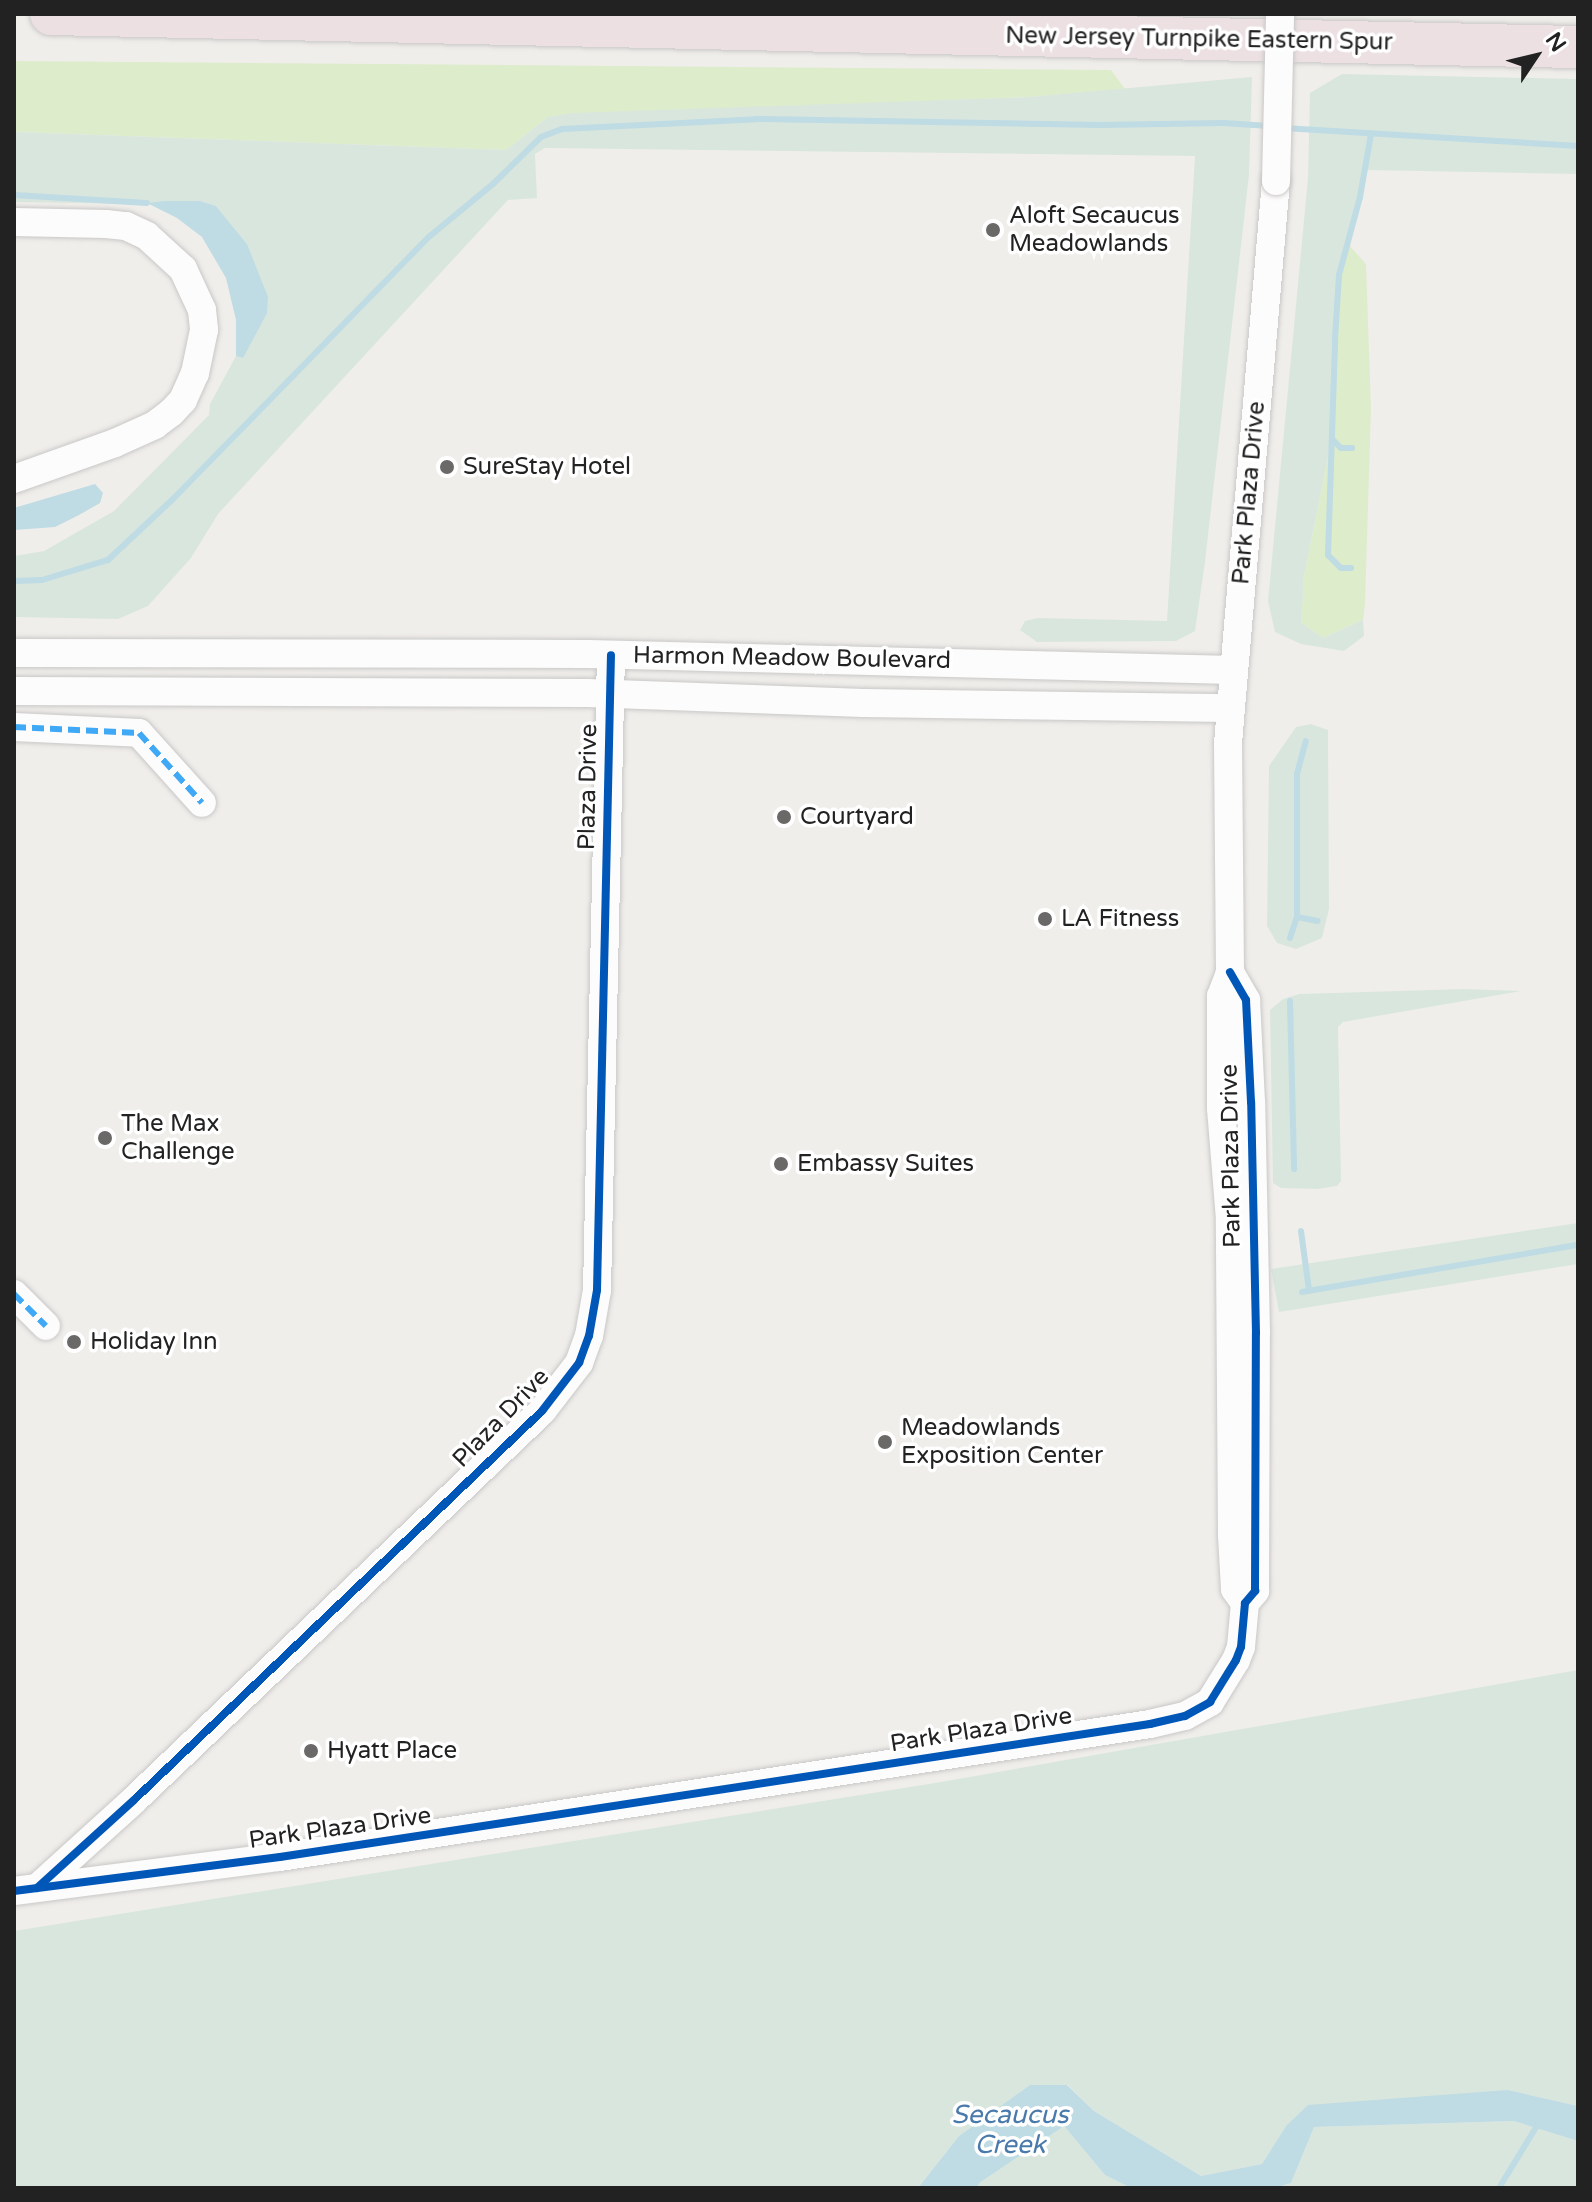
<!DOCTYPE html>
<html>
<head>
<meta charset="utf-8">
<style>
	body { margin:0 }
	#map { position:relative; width:1592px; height:2202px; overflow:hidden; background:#f0eeeb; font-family:"Varela Round",sans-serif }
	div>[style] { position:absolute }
	.grass>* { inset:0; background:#ddeccb }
	.wetland>* { inset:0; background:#d9e6de }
	.water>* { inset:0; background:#bfdbe3 }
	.stream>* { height:6px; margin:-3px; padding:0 3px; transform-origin:3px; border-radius:3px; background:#bfdbe3 }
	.roads { filter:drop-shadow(0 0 2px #c9c8c7) drop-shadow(0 0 2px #c9c8c7) }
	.minor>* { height:28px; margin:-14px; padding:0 14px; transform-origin:14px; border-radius:14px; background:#fdfcfc }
	.highway>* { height:42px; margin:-21px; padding:0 21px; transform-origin:21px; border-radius:21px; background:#ece0e2 }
	.bridges { filter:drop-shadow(0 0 2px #c9c8c7) drop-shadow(0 0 2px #c9c8c7) }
	.minor-bridge>* { height:28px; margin:-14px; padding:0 14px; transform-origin:14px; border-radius:14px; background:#fdfcfc }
	.quiet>* { height:6px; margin-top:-3px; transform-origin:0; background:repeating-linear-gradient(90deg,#3fa9f5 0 12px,transparent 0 18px) }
	.cycleway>* { height:8px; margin:-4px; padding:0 4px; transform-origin:4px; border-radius:4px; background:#0057b8 }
	.dots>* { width:22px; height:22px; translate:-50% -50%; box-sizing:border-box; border:4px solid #fff; border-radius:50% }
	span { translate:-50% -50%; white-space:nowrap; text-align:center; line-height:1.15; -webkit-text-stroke:7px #fff; paint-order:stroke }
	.street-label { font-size:24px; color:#222 }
	.poi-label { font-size:24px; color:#222 }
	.left { translate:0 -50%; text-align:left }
	.water-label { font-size:26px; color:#4a7aab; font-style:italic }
	.frame { position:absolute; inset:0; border:16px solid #222; pointer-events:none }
	.north { position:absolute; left:1496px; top:16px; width:80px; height:80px; -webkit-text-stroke:6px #fff; paint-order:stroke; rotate:55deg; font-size:22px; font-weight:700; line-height:32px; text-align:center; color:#222 }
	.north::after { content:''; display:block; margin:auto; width:28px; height:36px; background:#222; clip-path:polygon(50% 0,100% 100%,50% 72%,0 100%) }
</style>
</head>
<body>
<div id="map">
	<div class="grass">
		<div style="clip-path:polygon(14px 61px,1111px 70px,1125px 89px,1029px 97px,548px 117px,506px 150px,14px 132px)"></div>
		<div style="clip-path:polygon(1348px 244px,1366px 264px,1371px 409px,1365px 604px,1363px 620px,1323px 638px,1301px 623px,1304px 576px,1332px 437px,1339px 275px)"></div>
	</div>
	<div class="wetland">
		<div style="clip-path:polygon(1342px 74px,1578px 79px,1578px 174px,1366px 170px,1339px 275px,1332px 437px,1304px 576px,1301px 623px,1323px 638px,1363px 620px,1364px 636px,1344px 651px,1301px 644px,1275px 632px,1268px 601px,1308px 178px,1310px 93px)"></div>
		<div style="clip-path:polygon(1252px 77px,1249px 175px,1205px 562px,1195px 631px,1176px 641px,1037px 642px,1020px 630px,1025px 621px,1038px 618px,1167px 621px,1195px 156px,545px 148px,535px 154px,537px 198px,508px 200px,218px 514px,191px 558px,148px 606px,118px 619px,14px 617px,14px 556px,44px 551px,114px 511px,209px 415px,210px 404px,236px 356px,243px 358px,247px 244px,216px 206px,200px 201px,141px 204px,14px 202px,14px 132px,506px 150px,548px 117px,574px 113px,1029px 97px)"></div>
		<div style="clip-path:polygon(1311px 724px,1328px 730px,1329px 909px,1322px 938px,1296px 949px,1277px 943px,1267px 926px,1269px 766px,1296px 727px)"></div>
		<div style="clip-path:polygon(1463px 989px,1521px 991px,1343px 1022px,1338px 1027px,1341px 1181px,1337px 1186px,1317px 1189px,1281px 1188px,1273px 1183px,1270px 1010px,1283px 999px,1299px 994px)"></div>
		<div style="clip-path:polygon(1578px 1223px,1578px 1264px,1279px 1312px,1271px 1269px)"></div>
		<div style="clip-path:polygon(1578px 1670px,1578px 2106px,1508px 2090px,1286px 2126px,1262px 2164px,1201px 2176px,1094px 2111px,1068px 2085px,1030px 2085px,959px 2136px,918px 2188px,14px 2188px,14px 1931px,941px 1782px)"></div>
		<div style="clip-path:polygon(1514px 2121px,1578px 2141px,1578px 2188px,1276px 2188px,1291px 2183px,1314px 2127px)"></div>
		<div style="clip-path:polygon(1064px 2126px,1105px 2175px,1131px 2188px,977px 2188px,978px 2183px)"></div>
	</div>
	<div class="water">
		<div style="clip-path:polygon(165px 201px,200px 201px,216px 206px,247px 244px,268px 297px,267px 313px,243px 358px,236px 356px,236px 320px,226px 278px,202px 237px,177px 218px,147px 203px)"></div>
		<div style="clip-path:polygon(95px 484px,103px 493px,100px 503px,79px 515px,55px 527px,14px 530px,14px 508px)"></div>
		<div style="clip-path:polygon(1030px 2085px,1067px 2085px,1094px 2111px,1201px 2176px,1262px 2164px,1286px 2126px,1308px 2105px,1508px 2090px,1578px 2106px,1578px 2141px,1514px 2121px,1314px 2127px,1291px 2183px,1276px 2188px,1131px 2188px,1105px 2175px,1064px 2126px,979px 2183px,977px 2188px,918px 2188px,959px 2136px)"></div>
	</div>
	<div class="stream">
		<div style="left:1284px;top:128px;width:295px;rotate:3.5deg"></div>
		<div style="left:14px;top:195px;width:133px;rotate:3.4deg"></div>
		<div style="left:1333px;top:440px;width:11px;rotate:45deg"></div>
		<div style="left:1341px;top:448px;width:11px"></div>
		<div style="left:1351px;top:568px;width:10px;rotate:180deg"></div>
		<div style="left:1341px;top:568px;width:18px;rotate:-135deg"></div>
		<div style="left:1328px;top:555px;width:216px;rotate:-88.1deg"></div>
		<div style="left:1335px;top:339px;width:64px;rotate:-86.4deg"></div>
		<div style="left:1339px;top:275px;width:81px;rotate:-74.9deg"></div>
		<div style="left:1360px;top:197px;width:64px;rotate:-80.1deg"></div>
		<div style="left:14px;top:581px;width:28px;rotate:-2deg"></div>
		<div style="left:42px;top:580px;width:69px;rotate:-16.9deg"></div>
		<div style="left:108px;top:560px;width:88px;rotate:-43.2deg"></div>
		<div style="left:172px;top:500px;width:369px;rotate:-45.7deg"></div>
		<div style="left:430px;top:236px;width:83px;rotate:-39.6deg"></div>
		<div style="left:494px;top:183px;width:66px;rotate:-44.4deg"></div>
		<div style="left:541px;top:137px;width:22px;rotate:-21deg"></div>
		<div style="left:562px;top:129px;width:195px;rotate:-2.9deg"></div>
		<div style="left:757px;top:119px;width:343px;rotate:1deg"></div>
		<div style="left:1100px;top:125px;width:123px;rotate:-0.9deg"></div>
		<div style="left:1223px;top:123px;width:46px;rotate:3.7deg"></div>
		<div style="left:1297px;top:917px;width:21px;rotate:11deg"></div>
		<div style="left:1290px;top:938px;width:22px;rotate:-72deg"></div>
		<div style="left:1297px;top:917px;width:143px;rotate:-90deg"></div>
		<div style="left:1297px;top:774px;width:34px;rotate:-75deg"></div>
		<div style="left:1290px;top:1001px;width:168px;rotate:88.6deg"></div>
		<div style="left:1301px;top:1231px;width:60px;rotate:82.3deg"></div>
		<div style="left:1302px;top:1292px;width:280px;rotate:-9.7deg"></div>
		<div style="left:1499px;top:2188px;width:75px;rotate:-58.6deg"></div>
	</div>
	<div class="roads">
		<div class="minor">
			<div style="left:14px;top:222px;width:92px;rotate:1.2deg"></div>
			<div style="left:106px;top:224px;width:20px;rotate:6deg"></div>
			<div style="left:126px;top:226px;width:23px;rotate:25deg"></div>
			<div style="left:147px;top:236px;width:49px;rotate:42.5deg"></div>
			<div style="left:183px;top:269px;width:45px;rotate:65.1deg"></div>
			<div style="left:202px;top:310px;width:20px;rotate:84deg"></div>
			<div style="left:204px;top:330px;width:44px;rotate:101.8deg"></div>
			<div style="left:195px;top:373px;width:30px;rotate:114deg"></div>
			<div style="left:183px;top:400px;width:16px;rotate:133deg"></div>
			<div style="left:172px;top:412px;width:21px;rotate:143deg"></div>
			<div style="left:155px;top:425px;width:44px;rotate:155.8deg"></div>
			<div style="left:115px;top:443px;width:107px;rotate:160.4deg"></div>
			<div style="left:14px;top:653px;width:574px;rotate:0.1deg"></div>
			<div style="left:588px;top:654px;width:645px;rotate:1.42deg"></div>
			<div style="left:14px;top:691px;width:573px;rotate:0.2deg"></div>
			<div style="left:587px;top:693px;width:276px;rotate:2.1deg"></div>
			<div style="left:863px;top:703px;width:367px;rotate:0.8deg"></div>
			<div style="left:14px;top:727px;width:125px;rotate:2.7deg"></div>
			<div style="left:139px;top:733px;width:94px;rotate:48deg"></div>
			<div style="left:14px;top:1294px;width:45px;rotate:45deg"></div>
			<div style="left:1245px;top:1603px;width:17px;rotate:-126deg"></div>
			<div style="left:1235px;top:1589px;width:54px;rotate:-93.2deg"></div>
			<div style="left:1232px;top:1535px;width:315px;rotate:-90.4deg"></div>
			<div style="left:1230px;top:1220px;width:112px;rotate:-94.6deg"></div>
			<div style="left:1221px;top:1108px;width:112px;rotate:-90deg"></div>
			<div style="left:1221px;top:996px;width:26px;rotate:-69deg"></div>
			<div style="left:1230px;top:972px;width:229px;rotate:-90.5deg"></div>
			<div style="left:1228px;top:743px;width:564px;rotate:-85.12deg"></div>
			<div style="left:37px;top:1888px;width:131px;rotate:-42.2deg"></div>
			<div style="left:134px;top:1800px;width:564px;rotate:-43.63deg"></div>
			<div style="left:542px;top:1411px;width:61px;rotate:-52.4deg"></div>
			<div style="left:579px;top:1363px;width:29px;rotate:-70deg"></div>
			<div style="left:589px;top:1336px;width:47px;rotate:-80.1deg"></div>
			<div style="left:597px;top:1290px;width:635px;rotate:-88.74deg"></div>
			<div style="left:14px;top:1891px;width:268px;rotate:-7.3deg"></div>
			<div style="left:280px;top:1857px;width:880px;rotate:-8.69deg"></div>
			<div style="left:1150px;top:1724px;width:36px;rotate:-13deg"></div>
			<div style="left:1185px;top:1716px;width:29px;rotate:-29deg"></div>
			<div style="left:1210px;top:1702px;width:49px;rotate:-58.2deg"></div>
			<div style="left:1236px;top:1660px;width:14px;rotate:-69deg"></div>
			<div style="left:1241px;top:1647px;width:44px;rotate:-84.8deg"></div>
			<div style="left:1245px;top:1603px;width:16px;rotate:-50deg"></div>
			<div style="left:1255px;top:1591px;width:258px;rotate:-89.8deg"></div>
			<div style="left:1256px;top:1333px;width:231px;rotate:-91.2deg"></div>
			<div style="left:1251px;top:1102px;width:102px;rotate:-92.8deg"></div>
			<div style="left:1246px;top:1000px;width:32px;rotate:-120deg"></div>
		</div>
		<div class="highway">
			<div style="left:51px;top:14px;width:1527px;rotate:1.24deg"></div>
		</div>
	</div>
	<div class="bridges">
		<div class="minor-bridge">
			<div style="left:1276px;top:181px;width:167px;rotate:-88.6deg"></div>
		</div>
	</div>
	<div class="quiet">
		<div style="left:14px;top:727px;width:125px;rotate:2.7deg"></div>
		<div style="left:139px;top:733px;width:94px;rotate:48deg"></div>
		<div style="left:14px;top:1294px;width:45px;rotate:45deg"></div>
	</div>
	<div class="cycleway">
		<div style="left:37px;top:1888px;width:131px;rotate:-42.2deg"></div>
		<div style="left:134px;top:1800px;width:564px;rotate:-43.63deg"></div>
		<div style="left:542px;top:1411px;width:61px;rotate:-52.4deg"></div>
		<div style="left:579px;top:1363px;width:29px;rotate:-70deg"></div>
		<div style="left:589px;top:1336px;width:47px;rotate:-80.1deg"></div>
		<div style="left:597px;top:1290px;width:635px;rotate:-88.74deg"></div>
		<div style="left:14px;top:1891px;width:268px;rotate:-7.3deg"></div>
		<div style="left:280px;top:1857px;width:880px;rotate:-8.69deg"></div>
		<div style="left:1150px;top:1724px;width:36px;rotate:-13deg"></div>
		<div style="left:1185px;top:1716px;width:29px;rotate:-29deg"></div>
		<div style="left:1210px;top:1702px;width:49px;rotate:-58.2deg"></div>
		<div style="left:1236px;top:1660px;width:14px;rotate:-69deg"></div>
		<div style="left:1241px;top:1647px;width:44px;rotate:-84.8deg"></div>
		<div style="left:1245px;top:1603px;width:16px;rotate:-50deg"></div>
		<div style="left:1255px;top:1591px;width:258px;rotate:-89.8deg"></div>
		<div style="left:1256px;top:1333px;width:231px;rotate:-91.2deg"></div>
		<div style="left:1251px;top:1102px;width:102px;rotate:-92.8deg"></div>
		<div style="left:1246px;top:1000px;width:32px;rotate:-120deg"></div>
	</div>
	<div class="dots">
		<div style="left:993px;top:230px;background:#6a6968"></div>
		<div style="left:447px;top:467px;background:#6a6968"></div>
		<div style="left:784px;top:817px;background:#6a6968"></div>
		<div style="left:1045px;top:919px;background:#6a6968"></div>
		<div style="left:105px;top:1138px;background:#6a6968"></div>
		<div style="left:781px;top:1164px;background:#6a6968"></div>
		<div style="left:74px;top:1342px;background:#6a6968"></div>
		<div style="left:885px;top:1442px;background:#6a6968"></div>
		<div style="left:311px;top:1751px;background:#6a6968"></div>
	</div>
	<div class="street-label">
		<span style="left:1199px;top:39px;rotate:1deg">New Jersey Turnpike Eastern Spur</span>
		<span style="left:1249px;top:493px;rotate:-85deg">Park Plaza Drive</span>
		<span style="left:792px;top:658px;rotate:1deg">Harmon Meadow Boulevard</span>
		<span style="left:588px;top:787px;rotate:-89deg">Plaza Drive</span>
		<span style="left:1231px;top:1156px;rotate:-91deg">Park Plaza Drive</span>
		<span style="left:501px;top:1418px;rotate:-46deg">Plaza Drive</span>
		<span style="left:981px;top:1730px;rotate:-9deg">Park Plaza Drive</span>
		<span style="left:340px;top:1828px;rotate:-8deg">Park Plaza Drive</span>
	</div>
	<div class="poi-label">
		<span class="left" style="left:1009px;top:230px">Aloft Secaucus<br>Meadowlands</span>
		<span class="left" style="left:463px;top:467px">SureStay Hotel</span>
		<span class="left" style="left:800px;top:817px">Courtyard</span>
		<span class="left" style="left:1061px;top:919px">LA Fitness</span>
		<span class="left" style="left:121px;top:1138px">The Max<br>Challenge</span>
		<span class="left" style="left:797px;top:1164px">Embassy Suites</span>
		<span class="left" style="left:90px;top:1342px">Holiday Inn</span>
		<span class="left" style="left:901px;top:1442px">Meadowlands<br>Exposition Center</span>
		<span class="left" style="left:327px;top:1751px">Hyatt Place</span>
	</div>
	<div class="water-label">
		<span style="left:1010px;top:2130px">Secaucus<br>Creek</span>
	</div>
	<div class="frame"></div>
	<div class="north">N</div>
</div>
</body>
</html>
